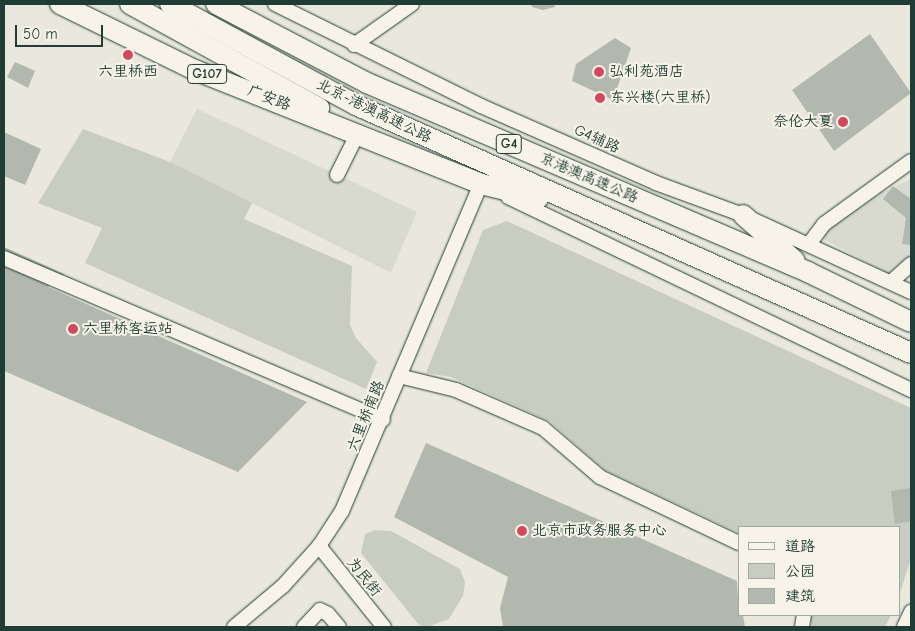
<!DOCTYPE html>
<html>
<head>
<meta charset="utf-8">
<style>
	body { margin:0 }
	#map { position:relative; width:915px; height:631px; overflow:hidden; background:#eae8dd; font-family:"Comic Neue","LXGW WenKai TC",sans-serif }
	div>[style] { position:absolute }
	.built>* { inset:0; background:#d9dacf }
	.green>* { inset:0; background:#c8ccc1 }
	.building>* { inset:0; background:#b2b8ae }
	.roads { filter:drop-shadow(0 0 1px #1f3d34) drop-shadow(0 0 1px #1f3d34) }
	.minor>* { height:14px; margin:-7px; padding:0 7px; transform-origin:7px; border-radius:7px; background:#f7f3e8 }
	.highway>* { height:20px; margin:-10px; padding:0 10px; transform-origin:10px; border-radius:10px; background:#f7f3e8 }
	.dots>* { width:14px; height:14px; translate:-50% -50%; box-sizing:border-box; border:2px solid #f7f3e8; border-radius:50% }
	span { translate:-50% -50%; white-space:nowrap; text-align:center; line-height:1.15; -webkit-text-stroke:4px #f7f3e8; paint-order:stroke }
	.shield-label span { padding:1px 4px; background:#f7f3e8; border:1px solid; border-radius:4px; -webkit-text-stroke-width:0 }
	.shield-label { font-size:14px; color:#1f3d34; font-weight:700 }
	.poi-label { font-size:15px; color:#1f3d34 }
	.left { translate:0 -50%; text-align:left }
	.right { translate:-100% -50%; text-align:right }
	.street-label { font-size:15px; color:#1f3d34 }
	.frame { position:absolute; inset:0; border:5px solid #1f3d34; pointer-events:none }
	.legend { position:absolute; left:738px; top:526px; width:162px; height:90px; box-sizing:border-box; background:#f7f3e8; border:1px solid #a1aaa0; margin:0; padding:6px 9px; list-style:none; font-size:15px; color:#1f3d34 }
	.legend li { display:flex; align-items:center; gap:10px; height:25px }
	.legend b { width:25px; border:1px solid #a1aaa0 }
	.scale { position:absolute; left:15px; top:25px; width:88px; height:22px; box-sizing:border-box; border:2px solid #1f3d34; border-top:0; padding-left:6px; font-size:15px; line-height:18px; white-space:nowrap; color:#1f3d34; -webkit-text-stroke:4px #f7f3e8; paint-order:stroke }
</style>
</head>
<body>
<div id="map">
	<div class="built">
		<div style="clip-path:polygon(197px 109px,417px 212px,391px 273px,170px 162px)"></div>
		<div style="clip-path:polygon(911px 179px,911px 269px,888px 274px,822px 238px,844px 211px)"></div>
	</div>
	<div class="green">
		<div style="clip-path:polygon(83px 129px,170px 162px,252px 203px,244px 219px,352px 266px,350px 325px,356px 338px,377px 362px,366px 389px,85px 263px,102px 228px,38px 203px)"></div>
		<div style="clip-path:polygon(507px 221px,911px 408px,911px 558px,899px 596px,899px 527px,739px 527px,739px 533px,605px 470px,549px 421px,451px 377px,426px 373px,483px 230px)"></div>
		<div style="clip-path:polygon(375px 530px,391px 531px,460px 569px,465px 582px,463px 596px,449px 619px,427px 627px,419px 625px,361px 553px,365px 534px)"></div>
		<div style="clip-path:polygon(810px 615px,891px 615px,885px 627px,812px 627px)"></div>
	</div>
	<div class="building">
		<div style="clip-path:polygon(531px 4px,554px 4px,555px 7px,543px 10px,532px 7px)"></div>
		<div style="clip-path:polygon(870px 34px,911px 93px,834px 151px,792px 90px)"></div>
		<div style="clip-path:polygon(615px 38px,631px 48px,613px 100px,572px 81px,576px 64px)"></div>
		<div style="clip-path:polygon(15px 62px,35px 71px,28px 88px,7px 77px)"></div>
		<div style="clip-path:polygon(4px 132px,41px 149px,25px 185px,4px 176px)"></div>
		<div style="clip-path:polygon(893px 186px,911px 199px,911px 245px,902px 244px,906px 218px,883px 199px)"></div>
		<div style="clip-path:polygon(4px 247px,64px 274px,48px 287px,307px 402px,238px 472px,4px 371px)"></div>
		<div style="clip-path:polygon(426px 443px,737px 581px,739px 615px,743px 615px,745px 627px,503px 627px,500px 608px,508px 577px,394px 517px)"></div>
		<div style="clip-path:polygon(911px 488px,911px 521px,895px 524px,891px 491px)"></div>
	</div>
	<div class="roads">
		<div class="minor">
			<div style="left:275px;top:4px;width:230px;rotate:26.3deg"></div>
			<div style="left:481px;top:106px;width:191px;rotate:23.7deg"></div>
			<div style="left:656px;top:183px;width:93px;rotate:20.2deg"></div>
			<div style="left:743px;top:215px;width:185px;rotate:24.6deg"></div>
			<div style="left:354px;top:45px;width:71px;rotate:-35.3deg"></div>
			<div style="left:337px;top:175px;width:47px;rotate:-63.4deg"></div>
			<div style="left:508px;top:197px;width:447px;rotate:25.6deg"></div>
			<div style="left:809px;top:244px;width:25px;rotate:-53deg"></div>
			<div style="left:824px;top:224px;width:107px;rotate:-35.9deg"></div>
			<div style="left:4px;top:258px;width:412px;rotate:23.1deg"></div>
			<div style="left:891px;top:282px;width:27px;rotate:-42deg"></div>
			<div style="left:399px;top:376px;width:59px;rotate:13.8deg"></div>
			<div style="left:456px;top:390px;width:95px;rotate:23.6deg"></div>
			<div style="left:543px;top:428px;width:75px;rotate:40.7deg"></div>
			<div style="left:600px;top:477px;width:154px;rotate:25.4deg"></div>
			<div style="left:319px;top:546px;width:104px;rotate:51.3deg"></div>
			<div style="left:234px;top:627px;width:64px;rotate:-39.9deg"></div>
			<div style="left:283px;top:586px;width:54px;rotate:-48deg"></div>
			<div style="left:319px;top:546px;width:42px;rotate:-56.7deg"></div>
			<div style="left:342px;top:511px;width:355px;rotate:-67deg"></div>
			<div style="left:481px;top:184px;width:9px;rotate:27deg"></div>
			<div style="left:304px;top:627px;width:23px;rotate:-47deg"></div>
			<div style="left:320px;top:610px;width:9px;rotate:27deg"></div>
			<div style="left:328px;top:614px;width:17px;rotate:50deg"></div>
			<div style="left:802px;top:627px;width:12px;rotate:-81deg"></div>
			<div style="left:904px;top:627px;width:17px;rotate:-65deg"></div>
		</div>
		<div class="highway">
			<div style="left:60px;top:4px;width:150px;rotate:26.1deg"></div>
			<div style="left:195px;top:70px;width:308px;rotate:21.7deg"></div>
			<div style="left:481px;top:184px;width:59px;rotate:13.8deg"></div>
			<div style="left:130px;top:4px;width:216px;rotate:28.8deg"></div>
			<div style="left:170px;top:4px;width:212px;rotate:28.5deg"></div>
			<div style="left:356px;top:105px;width:608px;rotate:24.08deg"></div>
			<div style="left:216px;top:4px;width:170px;rotate:27.6deg"></div>
			<div style="left:367px;top:83px;width:480px;rotate:23.2deg"></div>
			<div style="left:808px;top:272px;width:114px;rotate:25.9deg"></div>
			<div style="left:743px;top:215px;width:69px;rotate:41.5deg"></div>
		</div>
	</div>
	<div class="dots">
		<div style="left:128px;top:55px;background:#d1495b"></div>
		<div style="left:599px;top:72px;background:#d1495b"></div>
		<div style="left:600px;top:98px;background:#d1495b"></div>
		<div style="left:843px;top:122px;background:#d1495b"></div>
		<div style="left:73px;top:329px;background:#d1495b"></div>
		<div style="left:522px;top:531px;background:#d1495b"></div>
	</div>
	<div class="shield-label">
		<span style="left:207px;top:74px">G107</span>
		<span style="left:509px;top:144px">G4</span>
	</div>
	<div class="poi-label">
		<span style="left:128px;top:72px">六里桥西</span>
		<span class="left" style="left:609px;top:72px">弘利苑酒店</span>
		<span class="left" style="left:610px;top:98px">东兴楼(六里桥)</span>
		<span class="right" style="left:833px;top:122px">奈伦大夏</span>
		<span class="left" style="left:83px;top:329px">六里桥客运站</span>
		<span class="left" style="left:532px;top:531px">北京市政务服务中心</span>
	</div>
	<div class="street-label">
		<span style="left:269px;top:98px;rotate:21deg">广安路</span>
		<span style="left:374px;top:111px;rotate:26deg">北京-港澳高速公路</span>
		<span style="left:597px;top:139px;rotate:24deg">G4辅路</span>
		<span style="left:589px;top:178px;rotate:23deg">京港澳高速公路</span>
		<span style="left:366px;top:416px;rotate:-68deg">六里桥南路</span>
		<span style="left:364px;top:577px;rotate:51deg">为民街</span>
	</div>
	<div class="frame"></div>
	<ul class="legend">
	<li><b style="height:6px;background:#f7f3e8"></b>道路</li>
	<li><b style="height:14px;background:#c8ccc1"></b>公园</li>
	<li><b style="height:14px;background:#b2b8ae"></b>建筑</li>
	</ul>
	<div class="scale">50 m</div>
</div>
</body>
</html>
